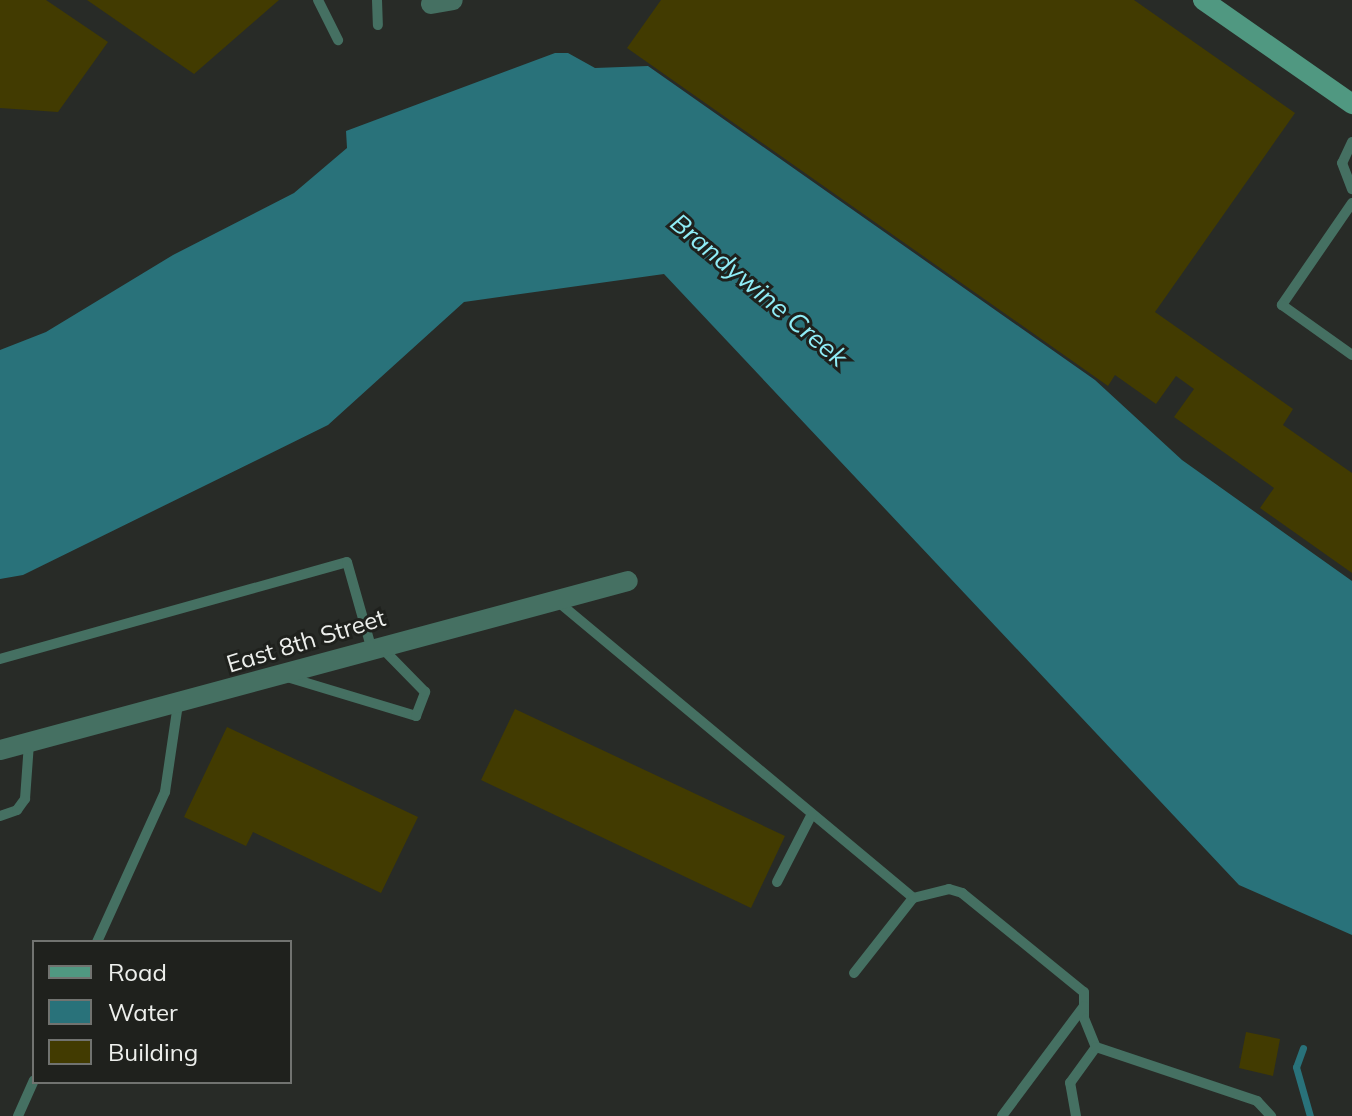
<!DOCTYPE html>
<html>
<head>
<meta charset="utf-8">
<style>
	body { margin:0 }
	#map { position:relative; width:1352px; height:1116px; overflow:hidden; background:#282b27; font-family:Mulish,sans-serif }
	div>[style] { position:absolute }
	.water>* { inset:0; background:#29727a }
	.stream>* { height:7px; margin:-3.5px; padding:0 3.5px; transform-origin:3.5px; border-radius:3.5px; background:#29727a }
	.building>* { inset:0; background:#423b01 }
	.service>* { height:10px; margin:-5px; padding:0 5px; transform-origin:5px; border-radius:5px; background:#457062 }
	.minor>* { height:20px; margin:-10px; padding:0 10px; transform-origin:10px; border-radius:10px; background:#457062 }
	.secondary>* { height:20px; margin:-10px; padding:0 10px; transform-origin:10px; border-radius:10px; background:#509881 }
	span { translate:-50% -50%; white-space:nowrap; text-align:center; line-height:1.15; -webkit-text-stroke:6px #1f211d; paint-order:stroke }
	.street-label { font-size:24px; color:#edefec }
	.water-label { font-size:26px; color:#90edf7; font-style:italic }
	.legend { position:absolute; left:32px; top:940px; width:260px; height:144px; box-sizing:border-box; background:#1f211d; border:2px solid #717370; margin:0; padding:10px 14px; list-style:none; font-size:24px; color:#edefec }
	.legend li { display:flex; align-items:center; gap:16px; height:40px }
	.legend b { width:40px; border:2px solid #717370 }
</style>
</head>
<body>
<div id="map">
	<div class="water">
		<div style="clip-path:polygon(555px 53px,568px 53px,595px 68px,648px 66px,1095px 380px,1182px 460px,1352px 581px,1352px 935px,1239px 885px,664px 274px,464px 302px,328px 425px,23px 575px,0 579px,0 350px,46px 332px,173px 255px,294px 193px,347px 148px,346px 131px)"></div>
	</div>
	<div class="stream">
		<div style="left:1303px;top:1048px;width:20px;rotate:110deg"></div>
		<div style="left:1296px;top:1067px;width:51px;rotate:74.1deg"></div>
	</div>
	<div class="building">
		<div style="clip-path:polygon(0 0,46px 0,108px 42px,58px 112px,0 108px)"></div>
		<div style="clip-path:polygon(87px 0,279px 0,194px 74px)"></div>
		<div style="clip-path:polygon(661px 0,1134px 0,1295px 113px,1155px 312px,1293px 409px,1283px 425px,1352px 473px,1352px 573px,1260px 508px,1274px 488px,1174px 417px,1194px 389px,1176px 376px,1156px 404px,1115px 375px,1108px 386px,627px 48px)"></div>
		<div style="clip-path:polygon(515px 709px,785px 836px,751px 908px,481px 780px)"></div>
		<div style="clip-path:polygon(227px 727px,418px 817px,381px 893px,253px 832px,246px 846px,184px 817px)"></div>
		<div style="clip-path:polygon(1246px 1032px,1280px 1039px,1273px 1076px,1239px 1068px)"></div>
	</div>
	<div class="service">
		<div style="left:318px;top:0;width:45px;rotate:63.4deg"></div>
		<div style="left:377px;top:0;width:25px;rotate:88deg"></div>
		<div style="left:1352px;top:142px;width:23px;rotate:115deg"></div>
		<div style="left:1342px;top:163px;width:28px;rotate:69deg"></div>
		<div style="left:1352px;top:203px;width:124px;rotate:124.5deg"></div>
		<div style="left:1282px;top:305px;width:86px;rotate:35.5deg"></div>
		<div style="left:557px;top:601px;width:464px;rotate:39.8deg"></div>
		<div style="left:0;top:659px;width:360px;rotate:-15.6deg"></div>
		<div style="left:347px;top:562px;width:88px;rotate:74.2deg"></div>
		<div style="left:287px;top:677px;width:135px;rotate:16.8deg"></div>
		<div style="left:416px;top:716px;width:26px;rotate:-69deg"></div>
		<div style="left:425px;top:692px;width:64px;rotate:-134.4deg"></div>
		<div style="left:0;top:816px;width:18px;rotate:-19deg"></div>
		<div style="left:17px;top:810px;width:14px;rotate:-54deg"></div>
		<div style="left:25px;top:799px;width:56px;rotate:-85.9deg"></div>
		<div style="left:777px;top:882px;width:76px;rotate:-62.8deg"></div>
		<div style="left:97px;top:942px;width:165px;rotate:-65.6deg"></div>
		<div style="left:165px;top:792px;width:89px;rotate:-81.6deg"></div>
		<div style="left:854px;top:973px;width:95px;rotate:-51.8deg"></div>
		<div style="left:913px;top:898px;width:37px;rotate:-14deg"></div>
		<div style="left:949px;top:889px;width:14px;rotate:17deg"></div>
		<div style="left:962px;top:893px;width:157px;rotate:39.1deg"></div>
		<div style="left:1084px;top:992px;width:26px;rotate:90deg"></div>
		<div style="left:1084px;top:1018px;width:31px;rotate:68deg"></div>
		<div style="left:18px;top:1116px;width:39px;rotate:-66deg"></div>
		<div style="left:1002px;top:1116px;width:137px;rotate:-53.3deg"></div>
		<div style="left:1076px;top:1116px;width:34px;rotate:-100deg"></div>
		<div style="left:1070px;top:1083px;width:44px;rotate:-54.2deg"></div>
		<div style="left:1096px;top:1047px;width:170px;rotate:18.5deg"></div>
		<div style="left:1257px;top:1101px;width:21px;rotate:47deg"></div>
	</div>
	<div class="minor">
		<div style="left:431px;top:4px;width:22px;rotate:-10deg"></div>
		<div style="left:0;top:750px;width:650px;rotate:-15.06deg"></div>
	</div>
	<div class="secondary">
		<div style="left:1203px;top:0;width:182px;rotate:34.9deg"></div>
	</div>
	<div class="street-label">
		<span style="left:306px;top:641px;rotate:-17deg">East 8th Street</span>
	</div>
	<div class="water-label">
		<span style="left:759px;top:290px;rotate:40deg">Brandywine Creek</span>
	</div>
	<ul class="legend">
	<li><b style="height:10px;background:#509881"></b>Road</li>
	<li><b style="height:22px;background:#29727a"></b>Water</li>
	<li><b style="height:22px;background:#423b01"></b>Building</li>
	</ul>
</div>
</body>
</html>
